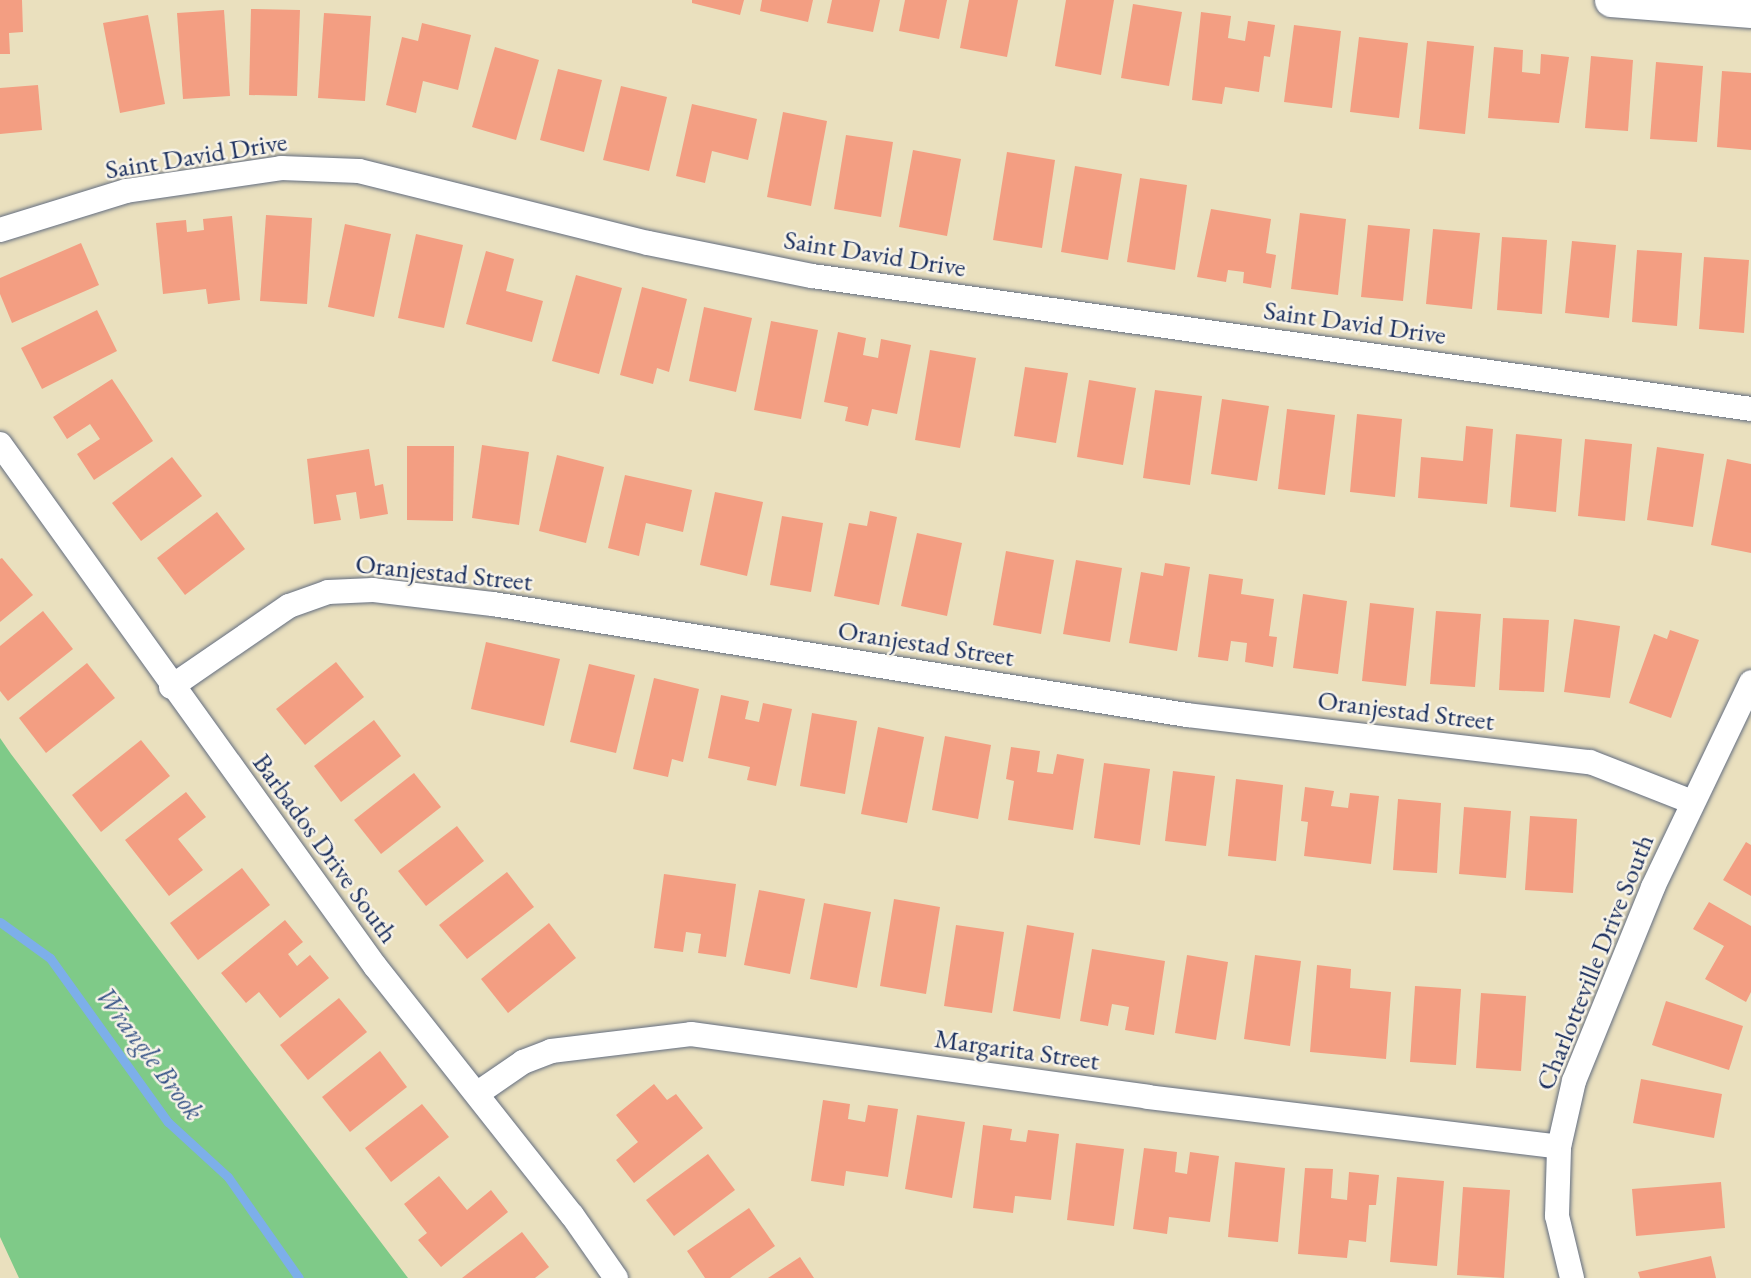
<!DOCTYPE html>
<html>
<head>
<meta charset="utf-8">
<style>
	body { margin:0 }
	#map { position:relative; width:1751px; height:1278px; overflow:hidden; background:#eae0be; font-family:"EB Garamond",serif }
	div>[style] { position:absolute }
	.green>* { inset:0; background:#7fca88 }
	.stream>* { height:9px; margin:-4.5px; padding:0 4.5px; transform-origin:4.5px; border-radius:4.5px; background:#7dafe9 }
	.building>* { inset:0; background:#f39e82 }
	.roads { filter:drop-shadow(0 0 2px #636d80) drop-shadow(0 0 2px #636d80) }
	.street>* { height:24px; margin:-12px; padding:0 12px; transform-origin:12px; border-radius:12px; background:#fff }
	.secondary>* { height:33px; margin:-16.5px; padding:0 16.5px; transform-origin:16.5px; border-radius:16.5px; background:#fff }
	span { translate:-50% -50%; white-space:nowrap; text-align:center; line-height:1.15; -webkit-text-stroke:5px #f7f3e8; paint-order:stroke }
	.street-label { font-size:27px; color:#1b2f5e }
	.water-label { font-size:28px; color:#385588; font-style:italic }
</style>
</head>
<body>
<div id="map">
	<div class="green">
		<div style="clip-path:polygon(0 738px,11px 754px,408px 1278px,19px 1278px,0 1237px)"></div>
	</div>
	<div class="stream">
		<div style="left:0;top:922px;width:62px;rotate:35.8deg"></div>
		<div style="left:50px;top:958px;width:202px;rotate:54.3deg"></div>
		<div style="left:168px;top:1122px;width:81px;rotate:42.5deg"></div>
		<div style="left:228px;top:1177px;width:123px;rotate:54.9deg"></div>
	</div>
	<div class="building">
		<div style="clip-path:polygon(0 0,22px 0,23px 32px,9px 33px,10px 54px,0 54px)"></div>
		<div style="clip-path:polygon(692px 0,744px 0,740px 15px,692px 3px)"></div>
		<div style="clip-path:polygon(762px 0,813px 0,808px 22px,760px 11px)"></div>
		<div style="clip-path:polygon(832px 0,880px 0,873px 32px,827px 23px)"></div>
		<div style="clip-path:polygon(905px 0,947px 0,939px 39px,899px 31px)"></div>
		<div style="clip-path:polygon(969px 0,1018px 0,1007px 57px,960px 48px)"></div>
		<div style="clip-path:polygon(1066px 0,1114px 0,1101px 75px,1055px 66px)"></div>
		<div style="clip-path:polygon(1133px 4px,1182px 12px,1169px 86px,1121px 78px)"></div>
		<div style="clip-path:polygon(251px 9px,300px 10px,297px 96px,249px 95px)"></div>
		<div style="clip-path:polygon(224px 10px,230px 96px,183px 99px,177px 13px)"></div>
		<div style="clip-path:polygon(1201px 12px,1231px 16px,1228px 38px,1245px 41px,1248px 21px,1275px 25px,1270px 57px,1264px 56px,1259px 92px,1225px 87px,1222px 104px,1192px 100px)"></div>
		<div style="clip-path:polygon(324px 13px,371px 16px,365px 101px,318px 98px)"></div>
		<div style="clip-path:polygon(148px 15px,165px 104px,120px 113px,103px 23px)"></div>
		<div style="clip-path:polygon(422px 23px,471px 35px,458px 90px,423px 81px,416px 113px,386px 105px,402px 37px,418px 41px)"></div>
		<div style="clip-path:polygon(1294px 25px,1341px 31px,1332px 108px,1284px 102px)"></div>
		<div style="clip-path:polygon(1359px 37px,1408px 43px,1399px 118px,1350px 112px)"></div>
		<div style="clip-path:polygon(1427px 41px,1474px 46px,1465px 134px,1419px 129px)"></div>
		<div style="clip-path:polygon(495px 47px,539px 60px,516px 140px,472px 127px)"></div>
		<div style="clip-path:polygon(1494px 47px,1523px 50px,1522px 72px,1540px 74px,1541px 54px,1569px 57px,1559px 123px,1488px 118px)"></div>
		<div style="clip-path:polygon(1591px 56px,1633px 60px,1628px 131px,1585px 128px)"></div>
		<div style="clip-path:polygon(1656px 62px,1703px 66px,1697px 142px,1650px 139px)"></div>
		<div style="clip-path:polygon(558px 69px,602px 80px,584px 152px,540px 140px)"></div>
		<div style="clip-path:polygon(1722px 71px,1751px 73px,1751px 150px,1717px 147px)"></div>
		<div style="clip-path:polygon(38px 85px,42px 130px,0 134px,0 88px)"></div>
		<div style="clip-path:polygon(621px 86px,667px 97px,649px 171px,603px 160px)"></div>
		<div style="clip-path:polygon(692px 104px,757px 119px,748px 160px,712px 151px,705px 183px,676px 176px)"></div>
		<div style="clip-path:polygon(783px 112px,827px 121px,811px 206px,767px 197px)"></div>
		<div style="clip-path:polygon(846px 135px,893px 142px,881px 217px,834px 209px)"></div>
		<div style="clip-path:polygon(913px 150px,961px 159px,947px 236px,899px 227px)"></div>
		<div style="clip-path:polygon(1007px 152px,1055px 160px,1042px 248px,993px 240px)"></div>
		<div style="clip-path:polygon(1075px 166px,1122px 174px,1108px 260px,1061px 252px)"></div>
		<div style="clip-path:polygon(1140px 178px,1187px 185px,1175px 270px,1127px 262px)"></div>
		<div style="clip-path:polygon(1211px 209px,1271px 219px,1266px 253px,1276px 255px,1271px 288px,1243px 283px,1244px 272px,1228px 270px,1226px 282px,1197px 277px)"></div>
		<div style="clip-path:polygon(1300px 213px,1346px 219px,1338px 295px,1291px 289px)"></div>
		<div style="clip-path:polygon(266px 215px,312px 218px,307px 304px,260px 301px)"></div>
		<div style="clip-path:polygon(232px 216px,240px 300px,208px 304px,206px 289px,163px 294px,156px 223px,186px 220px,187px 232px,204px 230px,203px 219px)"></div>
		<div style="clip-path:polygon(345px 224px,391px 234px,374px 317px,328px 307px)"></div>
		<div style="clip-path:polygon(1368px 225px,1410px 229px,1403px 301px,1361px 297px)"></div>
		<div style="clip-path:polygon(1433px 229px,1480px 233px,1472px 309px,1426px 304px)"></div>
		<div style="clip-path:polygon(416px 234px,463px 245px,444px 328px,398px 318px)"></div>
		<div style="clip-path:polygon(1502px 237px,1547px 240px,1542px 314px,1497px 310px)"></div>
		<div style="clip-path:polygon(1572px 241px,1616px 245px,1609px 318px,1565px 313px)"></div>
		<div style="clip-path:polygon(81px 243px,99px 285px,12px 323px,0 294px,0 278px)"></div>
		<div style="clip-path:polygon(1637px 250px,1682px 253px,1677px 326px,1632px 322px)"></div>
		<div style="clip-path:polygon(486px 251px,514px 259px,506px 291px,543px 301px,532px 342px,466px 324px)"></div>
		<div style="clip-path:polygon(1704px 257px,1749px 260px,1744px 333px,1699px 329px)"></div>
		<div style="clip-path:polygon(576px 275px,622px 288px,599px 374px,552px 361px)"></div>
		<div style="clip-path:polygon(642px 287px,687px 299px,669px 372px,657px 368px,653px 384px,620px 375px)"></div>
		<div style="clip-path:polygon(704px 307px,752px 318px,736px 392px,689px 381px)"></div>
		<div style="clip-path:polygon(97px 310px,117px 351px,42px 389px,21px 348px)"></div>
		<div style="clip-path:polygon(771px 321px,818px 330px,801px 419px,754px 410px)"></div>
		<div style="clip-path:polygon(838px 332px,866px 338px,863px 355px,878px 358px,881px 339px,911px 345px,897px 414px,872px 409px,868px 426px,845px 421px,848px 407px,824px 402px)"></div>
		<div style="clip-path:polygon(930px 350px,976px 358px,960px 448px,915px 440px)"></div>
		<div style="clip-path:polygon(1025px 367px,1068px 373px,1056px 443px,1014px 436px)"></div>
		<div style="clip-path:polygon(112px 379px,153px 441px,94px 480px,77px 454px,100px 439px,90px 424px,67px 439px,53px 417px)"></div>
		<div style="clip-path:polygon(1089px 380px,1136px 388px,1123px 465px,1077px 457px)"></div>
		<div style="clip-path:polygon(1155px 390px,1202px 396px,1190px 485px,1143px 478px)"></div>
		<div style="clip-path:polygon(1222px 399px,1269px 406px,1257px 481px,1211px 474px)"></div>
		<div style="clip-path:polygon(1287px 409px,1335px 415px,1325px 495px,1278px 489px)"></div>
		<div style="clip-path:polygon(1357px 414px,1402px 419px,1395px 497px,1350px 492px)"></div>
		<div style="clip-path:polygon(1466px 426px,1493px 429px,1487px 504px,1418px 498px,1421px 457px,1463px 461px)"></div>
		<div style="clip-path:polygon(1516px 434px,1562px 439px,1556px 512px,1510px 507px)"></div>
		<div style="clip-path:polygon(1585px 439px,1632px 444px,1625px 521px,1578px 516px)"></div>
		<div style="clip-path:polygon(482px 445px,529px 452px,519px 525px,472px 518px)"></div>
		<div style="clip-path:polygon(407px 446px,454px 446px,453px 521px,407px 520px)"></div>
		<div style="clip-path:polygon(1657px 447px,1704px 454px,1693px 527px,1647px 520px)"></div>
		<div style="clip-path:polygon(369px 449px,375px 486px,383px 484px,388px 514px,360px 519px,356px 492px,336px 495px,341px 520px,314px 524px,307px 459px)"></div>
		<div style="clip-path:polygon(557px 455px,604px 467px,586px 543px,539px 531px)"></div>
		<div style="clip-path:polygon(172px 457px,202px 496px,141px 541px,112px 503px)"></div>
		<div style="clip-path:polygon(1727px 459px,1751px 464px,1751px 553px,1711px 545px)"></div>
		<div style="clip-path:polygon(625px 475px,692px 490px,683px 532px,646px 523px,639px 556px,608px 548px)"></div>
		<div style="clip-path:polygon(715px 492px,763px 502px,747px 576px,700px 565px)"></div>
		<div style="clip-path:polygon(870px 511px,897px 517px,879px 605px,834px 596px,849px 523px,867px 526px)"></div>
		<div style="clip-path:polygon(217px 512px,245px 549px,185px 595px,157px 558px)"></div>
		<div style="clip-path:polygon(782px 516px,823px 523px,811px 592px,770px 585px)"></div>
		<div style="clip-path:polygon(917px 533px,962px 543px,947px 616px,901px 606px)"></div>
		<div style="clip-path:polygon(1006px 551px,1054px 560px,1041px 634px,993px 625px)"></div>
		<div style="clip-path:polygon(2px 558px,33px 595px,0 622px,0 559px)"></div>
		<div style="clip-path:polygon(1076px 560px,1122px 568px,1110px 642px,1063px 634px)"></div>
		<div style="clip-path:polygon(1165px 563px,1190px 567px,1177px 651px,1129px 643px,1141px 572px,1163px 576px)"></div>
		<div style="clip-path:polygon(1209px 574px,1243px 579px,1241px 594px,1274px 599px,1269px 636px,1277px 637px,1273px 667px,1245px 662px,1247px 643px,1231px 641px,1228px 661px,1198px 657px)"></div>
		<div style="clip-path:polygon(1303px 594px,1347px 601px,1338px 674px,1293px 668px)"></div>
		<div style="clip-path:polygon(1370px 603px,1414px 608px,1406px 686px,1362px 681px)"></div>
		<div style="clip-path:polygon(43px 611px,73px 649px,8px 701px,0 691px,0 646px)"></div>
		<div style="clip-path:polygon(1436px 611px,1481px 614px,1475px 687px,1430px 684px)"></div>
		<div style="clip-path:polygon(1503px 618px,1549px 620px,1544px 692px,1499px 690px)"></div>
		<div style="clip-path:polygon(1574px 619px,1620px 626px,1610px 698px,1564px 692px)"></div>
		<div style="clip-path:polygon(1670px 630px,1699px 640px,1671px 718px,1629px 703px,1654px 634px,1667px 639px)"></div>
		<div style="clip-path:polygon(486px 642px,560px 659px,544px 726px,471px 709px)"></div>
		<div style="clip-path:polygon(336px 662px,364px 697px,305px 745px,276px 709px)"></div>
		<div style="clip-path:polygon(87px 663px,115px 698px,46px 753px,19px 718px)"></div>
		<div style="clip-path:polygon(589px 664px,635px 675px,616px 753px,570px 742px)"></div>
		<div style="clip-path:polygon(654px 678px,699px 689px,683px 762px,672px 759px,668px 777px,633px 769px)"></div>
		<div style="clip-path:polygon(721px 695px,749px 701px,745px 719px,759px 722px,763px 703px,792px 709px,776px 786px,747px 780px,750px 767px,708px 758px)"></div>
		<div style="clip-path:polygon(812px 713px,857px 721px,845px 794px,800px 786px)"></div>
		<div style="clip-path:polygon(374px 720px,401px 756px,341px 802px,314px 766px)"></div>
		<div style="clip-path:polygon(878px 727px,924px 737px,907px 823px,861px 814px)"></div>
		<div style="clip-path:polygon(945px 736px,991px 745px,978px 819px,932px 810px)"></div>
		<div style="clip-path:polygon(141px 740px,170px 776px,101px 832px,72px 795px)"></div>
		<div style="clip-path:polygon(1011px 747px,1040px 751px,1037px 772px,1053px 774px,1057px 754px,1084px 759px,1073px 830px,1008px 820px,1014px 781px,1006px 779px)"></div>
		<div style="clip-path:polygon(1104px 763px,1150px 769px,1140px 845px,1094px 838px)"></div>
		<div style="clip-path:polygon(1173px 771px,1215px 776px,1206px 846px,1165px 841px)"></div>
		<div style="clip-path:polygon(414px 773px,441px 807px,381px 854px,354px 820px)"></div>
		<div style="clip-path:polygon(1236px 779px,1283px 785px,1276px 861px,1228px 856px)"></div>
		<div style="clip-path:polygon(1305px 787px,1334px 791px,1331px 806px,1348px 808px,1350px 793px,1379px 796px,1371px 864px,1304px 856px,1308px 822px,1301px 821px)"></div>
		<div style="clip-path:polygon(186px 792px,206px 817px,178px 839px,203px 870px,169px 896px,125px 840px)"></div>
		<div style="clip-path:polygon(1398px 799px,1441px 803px,1437px 873px,1393px 870px)"></div>
		<div style="clip-path:polygon(1464px 807px,1511px 811px,1506px 878px,1459px 874px)"></div>
		<div style="clip-path:polygon(1530px 816px,1577px 819px,1573px 893px,1525px 890px)"></div>
		<div style="clip-path:polygon(457px 826px,484px 861px,426px 906px,398px 871px)"></div>
		<div style="clip-path:polygon(1746px 842px,1751px 845px,1751px 896px,1723px 880px)"></div>
		<div style="clip-path:polygon(242px 868px,270px 905px,198px 960px,170px 923px)"></div>
		<div style="clip-path:polygon(507px 872px,534px 907px,467px 959px,439px 925px)"></div>
		<div style="clip-path:polygon(664px 874px,736px 884px,726px 957px,698px 953px,701px 934px,686px 932px,683px 952px,654px 948px)"></div>
		<div style="clip-path:polygon(759px 890px,805px 899px,790px 974px,744px 965px)"></div>
		<div style="clip-path:polygon(894px 899px,940px 907px,926px 994px,880px 986px)"></div>
		<div style="clip-path:polygon(1709px 902px,1751px 926px,1751px 992px,1746px 1002px,1705px 979px,1724px 946px,1693px 929px)"></div>
		<div style="clip-path:polygon(824px 903px,871px 912px,857px 988px,810px 979px)"></div>
		<div style="clip-path:polygon(285px 920px,303px 942px,288px 954px,297px 966px,310px 955px,329px 978px,280px 1018px,259px 992px,246px 1003px,221px 973px)"></div>
		<div style="clip-path:polygon(549px 923px,576px 958px,508px 1013px,481px 979px)"></div>
		<div style="clip-path:polygon(956px 925px,1004px 932px,992px 1013px,944px 1006px)"></div>
		<div style="clip-path:polygon(1027px 925px,1074px 933px,1060px 1019px,1013px 1011px)"></div>
		<div style="clip-path:polygon(1092px 949px,1165px 961px,1154px 1035px,1125px 1030px,1129px 1007px,1112px 1004px,1108px 1026px,1080px 1021px)"></div>
		<div style="clip-path:polygon(1187px 955px,1228px 962px,1216px 1040px,1175px 1033px)"></div>
		<div style="clip-path:polygon(1255px 955px,1301px 961px,1290px 1046px,1244px 1039px)"></div>
		<div style="clip-path:polygon(1317px 965px,1351px 969px,1350px 988px,1391px 992px,1386px 1059px,1310px 1052px)"></div>
		<div style="clip-path:polygon(1415px 986px,1461px 989px,1456px 1065px,1410px 1062px)"></div>
		<div style="clip-path:polygon(1481px 993px,1526px 996px,1521px 1071px,1476px 1068px)"></div>
		<div style="clip-path:polygon(339px 998px,367px 1032px,308px 1080px,280px 1045px)"></div>
		<div style="clip-path:polygon(1666px 1001px,1743px 1026px,1729px 1070px,1652px 1045px)"></div>
		<div style="clip-path:polygon(380px 1051px,407px 1087px,350px 1132px,322px 1097px)"></div>
		<div style="clip-path:polygon(1641px 1079px,1722px 1094px,1714px 1138px,1633px 1123px)"></div>
		<div style="clip-path:polygon(654px 1084px,667px 1100px,676px 1094px,703px 1128px,634px 1183px,616px 1160px,638px 1142px,616px 1115px)"></div>
		<div style="clip-path:polygon(823px 1100px,850px 1104px,848px 1119px,865px 1122px,868px 1105px,898px 1109px,888px 1177px,846px 1171px,844px 1186px,811px 1181px)"></div>
		<div style="clip-path:polygon(422px 1104px,449px 1137px,391px 1182px,365px 1148px)"></div>
		<div style="clip-path:polygon(917px 1115px,965px 1122px,952px 1198px,905px 1189px)"></div>
		<div style="clip-path:polygon(983px 1125px,1012px 1129px,1010px 1140px,1026px 1142px,1028px 1130px,1059px 1134px,1051px 1200px,1015px 1196px,1013px 1213px,973px 1208px)"></div>
		<div style="clip-path:polygon(1076px 1143px,1124px 1149px,1114px 1226px,1067px 1220px)"></div>
		<div style="clip-path:polygon(1144px 1148px,1177px 1152px,1175px 1172px,1187px 1174px,1190px 1152px,1219px 1156px,1210px 1222px,1169px 1217px,1167px 1234px,1133px 1229px)"></div>
		<div style="clip-path:polygon(708px 1154px,735px 1190px,674px 1236px,646px 1200px)"></div>
		<div style="clip-path:polygon(1235px 1162px,1285px 1168px,1278px 1242px,1228px 1237px)"></div>
		<div style="clip-path:polygon(1305px 1168px,1333px 1169px,1331px 1198px,1347px 1200px,1349px 1172px,1379px 1175px,1376px 1205px,1369px 1205px,1366px 1242px,1349px 1240px,1347px 1258px,1298px 1254px)"></div>
		<div style="clip-path:polygon(439px 1176px,467px 1210px,491px 1190px,508px 1212px,441px 1267px,418px 1240px,427px 1233px,404px 1204px)"></div>
		<div style="clip-path:polygon(1397px 1177px,1444px 1181px,1437px 1266px,1390px 1262px)"></div>
		<div style="clip-path:polygon(1721px 1182px,1725px 1228px,1636px 1236px,1632px 1189px)"></div>
		<div style="clip-path:polygon(1463px 1187px,1510px 1190px,1504px 1278px,1457px 1275px)"></div>
		<div style="clip-path:polygon(749px 1208px,775px 1246px,730px 1278px,705px 1278px,687px 1251px)"></div>
		<div style="clip-path:polygon(522px 1232px,549px 1267px,535px 1278px,462px 1278px)"></div>
		<div style="clip-path:polygon(1711px 1256px,1716px 1278px,1640px 1278px,1638px 1272px)"></div>
		<div style="clip-path:polygon(800px 1257px,814px 1278px,768px 1278px)"></div>
	</div>
	<div class="roads">
		<div class="street">
			<div style="left:0;top:230px;width:132px;rotate:-17.2deg"></div>
			<div style="left:126px;top:191px;width:157px;rotate:-8.4deg"></div>
			<div style="left:281px;top:168px;width:78px;rotate:2.2deg"></div>
			<div style="left:359px;top:171px;width:298px;rotate:14deg"></div>
			<div style="left:648px;top:243px;width:167px;rotate:11.4deg"></div>
			<div style="left:812px;top:276px;width:948px;rotate:8.06deg"></div>
			<div style="left:0;top:444px;width:643px;rotate:54.31deg"></div>
			<div style="left:375px;top:966px;width:318px;rotate:51.7deg"></div>
			<div style="left:572px;top:1215px;width:77px;rotate:55.1deg"></div>
			<div style="left:171px;top:687px;width:143px;rotate:-34.5deg"></div>
			<div style="left:289px;top:606px;width:41px;rotate:-19.7deg"></div>
			<div style="left:328px;top:592px;width:45px;rotate:-2.5deg"></div>
			<div style="left:373px;top:590px;width:121px;rotate:6.7deg"></div>
			<div style="left:493px;top:604px;width:703px;rotate:9.09deg"></div>
			<div style="left:1187px;top:715px;width:406px;rotate:6.7deg"></div>
			<div style="left:1590px;top:762px;width:110px;rotate:21.4deg"></div>
			<div style="left:478px;top:1093px;width:55px;rotate:-34.6deg"></div>
			<div style="left:523px;top:1062px;width:30px;rotate:-21deg"></div>
			<div style="left:551px;top:1051px;width:141px;rotate:-6.9deg"></div>
			<div style="left:691px;top:1034px;width:461px;rotate:7.8deg"></div>
			<div style="left:1148px;top:1097px;width:414px;rotate:6.9deg"></div>
			<div style="left:1572px;top:1278px;width:64px;rotate:-103.6deg"></div>
			<div style="left:1557px;top:1216px;width:69px;rotate:-88.3deg"></div>
			<div style="left:1559px;top:1147px;width:68px;rotate:-77.2deg"></div>
			<div style="left:1574px;top:1081px;width:209px;rotate:-67.8deg"></div>
			<div style="left:1653px;top:887px;width:227px;rotate:-64.4deg"></div>
		</div>
		<div class="secondary">
			<div style="left:1611px;top:0;width:140px;rotate:4.5deg"></div>
		</div>
	</div>
	<div class="street-label">
		<span style="left:196px;top:155px;rotate:-9deg">Saint David Drive</span>
		<span style="left:875px;top:253px;rotate:9deg">Saint David Drive</span>
		<span style="left:1355px;top:322px;rotate:8deg">Saint David Drive</span>
		<span style="left:444px;top:572px;rotate:6deg">Oranjestad Street</span>
		<span style="left:926px;top:643px;rotate:9deg">Oranjestad Street</span>
		<span style="left:1406px;top:710px;rotate:7deg">Oranjestad Street</span>
		<span style="left:326px;top:848px;rotate:54deg">Barbados Drive South</span>
		<span style="left:1594px;top:962px;rotate:-68deg">Charlotteville Drive South</span>
		<span style="left:1017px;top:1049px;rotate:8deg">Margarita Street</span>
	</div>
	<div class="water-label">
		<span style="left:150px;top:1053px;rotate:53deg">Wrangle Brook</span>
	</div>
</div>
</body>
</html>
